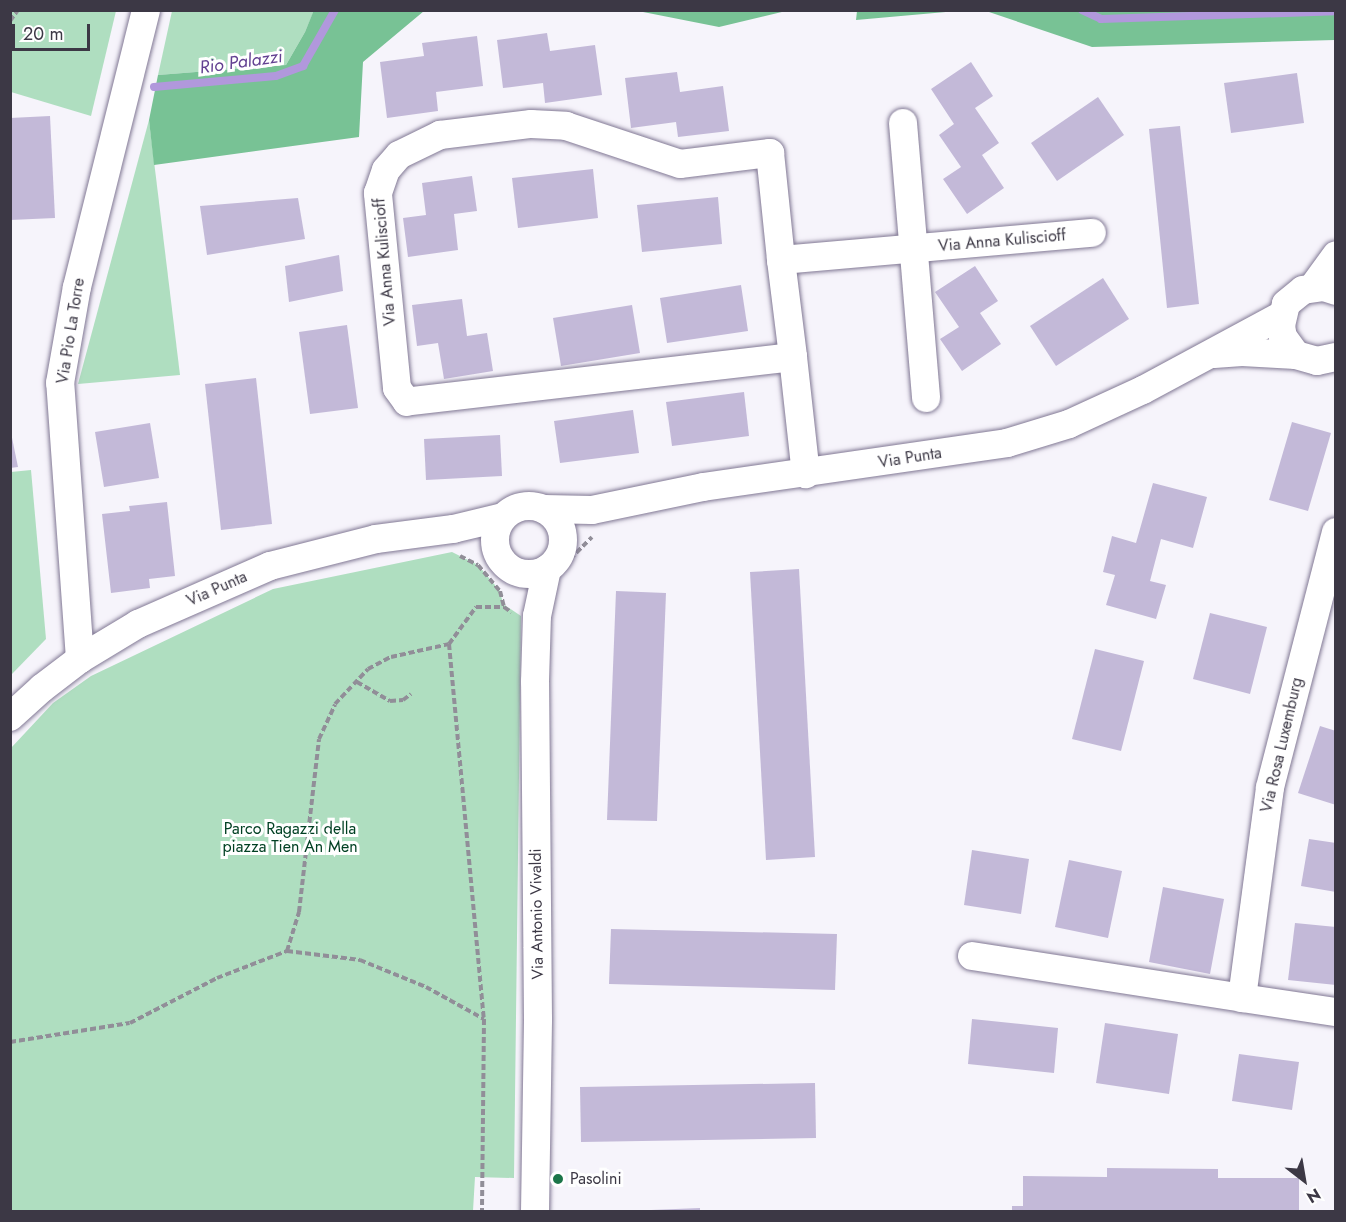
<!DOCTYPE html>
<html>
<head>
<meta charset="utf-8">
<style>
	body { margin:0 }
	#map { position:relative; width:1346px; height:1222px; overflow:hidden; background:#f6f4fb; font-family:Jost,sans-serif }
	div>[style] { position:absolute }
	.green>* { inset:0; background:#afdec0 }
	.forest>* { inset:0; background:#78c295 }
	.stream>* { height:8px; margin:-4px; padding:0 4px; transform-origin:4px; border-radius:4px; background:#b198dc }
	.building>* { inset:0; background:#c3b9d8 }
	.path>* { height:4px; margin-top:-2px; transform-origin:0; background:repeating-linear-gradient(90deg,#918e98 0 6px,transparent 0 9px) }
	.roads { filter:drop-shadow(0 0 2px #817894) drop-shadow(0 0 2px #817894) }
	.minor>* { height:28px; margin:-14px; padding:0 14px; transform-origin:14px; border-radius:14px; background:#fff }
	.minor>.ring { margin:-14px; padding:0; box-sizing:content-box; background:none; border:28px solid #fff; border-radius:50% }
	.dots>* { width:16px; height:16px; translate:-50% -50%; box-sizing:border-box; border:3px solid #fff; border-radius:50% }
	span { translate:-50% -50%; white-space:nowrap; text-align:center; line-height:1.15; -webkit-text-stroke:6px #fff; paint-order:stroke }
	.street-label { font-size:16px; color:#3c3845 }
	.park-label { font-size:16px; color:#014023 }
	.poi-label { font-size:16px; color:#3c3845 }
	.left { translate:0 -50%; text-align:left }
	.water-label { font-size:18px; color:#624091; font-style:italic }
	.frame { position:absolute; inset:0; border:12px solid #3c3845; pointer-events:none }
	.north { position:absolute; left:1274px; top:1150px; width:60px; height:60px; -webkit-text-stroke:4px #fff; paint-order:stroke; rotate:149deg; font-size:16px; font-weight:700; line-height:24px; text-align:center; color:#3c3845 }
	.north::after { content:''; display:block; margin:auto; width:21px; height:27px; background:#3c3845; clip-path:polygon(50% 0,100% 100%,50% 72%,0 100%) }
	.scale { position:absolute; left:12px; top:24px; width:78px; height:27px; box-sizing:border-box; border:3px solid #3c3845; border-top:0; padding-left:8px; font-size:18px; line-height:21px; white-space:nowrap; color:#3c3845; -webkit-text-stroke:4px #fff; paint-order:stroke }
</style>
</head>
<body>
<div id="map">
	<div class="green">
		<div style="clip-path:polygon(10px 11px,116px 11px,91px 116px,11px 92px)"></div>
		<div style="clip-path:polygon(172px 11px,314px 11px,305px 32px,286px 65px,158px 75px)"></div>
		<div style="clip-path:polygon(149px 120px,180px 375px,78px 384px)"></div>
		<div style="clip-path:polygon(31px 470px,46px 639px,11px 675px,11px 472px)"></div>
		<div style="clip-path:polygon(452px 552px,478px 565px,500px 591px,503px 604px,521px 616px,514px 1178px,475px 1177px,473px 1211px,11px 1211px,11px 748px,53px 703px,91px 676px,273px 589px)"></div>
	</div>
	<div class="forest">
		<div style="clip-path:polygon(314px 10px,424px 11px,363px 62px,359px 137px,154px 165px,149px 120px,158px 75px,286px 65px,305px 32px)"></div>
		<div style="clip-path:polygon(638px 11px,786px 10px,786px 11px,719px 27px)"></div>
		<div style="clip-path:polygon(857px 11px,857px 10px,957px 11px,856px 20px)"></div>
		<div style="clip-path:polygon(986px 11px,1335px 11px,1335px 40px,1092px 47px)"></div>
	</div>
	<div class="stream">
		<div style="left:1082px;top:10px;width:21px;rotate:25deg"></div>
		<div style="left:1101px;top:19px;width:235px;rotate:-1.9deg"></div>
		<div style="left:154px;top:87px;width:122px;rotate:-5.2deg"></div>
		<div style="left:276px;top:76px;width:29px;rotate:-20deg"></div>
		<div style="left:303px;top:66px;width:64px;rotate:-60.3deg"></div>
	</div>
	<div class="building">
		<div style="clip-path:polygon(547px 33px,550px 51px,595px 45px,602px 95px,545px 103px,543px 83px,503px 88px,497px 40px)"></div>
		<div style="clip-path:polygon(477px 36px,483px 86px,436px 92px,438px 111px,387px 118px,380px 62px,424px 56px,422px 43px)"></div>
		<div style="clip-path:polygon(971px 62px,993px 96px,975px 108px,999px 143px,982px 155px,1004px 188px,967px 214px,943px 179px,961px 167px,939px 135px,954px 124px,931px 89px)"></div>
		<div style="clip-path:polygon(677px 72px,680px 92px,723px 86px,729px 131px,678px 137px,676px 122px,631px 128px,625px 78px)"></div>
		<div style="clip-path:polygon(1297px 73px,1304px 123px,1231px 133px,1224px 83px)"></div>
		<div style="clip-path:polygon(1098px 97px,1124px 135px,1057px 181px,1031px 143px)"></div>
		<div style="clip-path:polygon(50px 116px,55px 218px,10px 220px,10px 118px)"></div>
		<div style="clip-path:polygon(1180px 126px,1199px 304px,1167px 308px,1149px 129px)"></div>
		<div style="clip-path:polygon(593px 169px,598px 218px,518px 228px,512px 178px)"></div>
		<div style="clip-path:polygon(472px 176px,477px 211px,454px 214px,458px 250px,408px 257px,403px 218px,426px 215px,422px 183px)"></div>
		<div style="clip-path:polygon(718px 197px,722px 244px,642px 252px,637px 205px)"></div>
		<div style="clip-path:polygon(298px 198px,305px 239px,207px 255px,200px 206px)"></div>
		<div style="clip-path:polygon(339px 255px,343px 291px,289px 302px,285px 266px)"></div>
		<div style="clip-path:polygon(975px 266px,998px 301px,980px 313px,1001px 344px,962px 371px,940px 339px,959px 327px,935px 292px)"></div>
		<div style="clip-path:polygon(1103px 278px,1129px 319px,1056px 366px,1030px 326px)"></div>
		<div style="clip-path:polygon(741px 285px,748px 331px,667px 343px,660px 298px)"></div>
		<div style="clip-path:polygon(462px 299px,467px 336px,487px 333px,493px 371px,444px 379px,438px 343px,417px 346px,412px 305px)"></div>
		<div style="clip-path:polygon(632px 305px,640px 353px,561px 366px,553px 318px)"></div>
		<div style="clip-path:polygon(347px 325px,358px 408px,310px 414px,299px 332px)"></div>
		<div style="clip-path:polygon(256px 378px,272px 524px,221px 530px,205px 384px)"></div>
		<div style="clip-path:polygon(744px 392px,749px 436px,672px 446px,666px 402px)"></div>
		<div style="clip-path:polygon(633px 410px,639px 453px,560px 463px,554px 421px)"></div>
		<div style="clip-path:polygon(1292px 422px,1331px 433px,1308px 511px,1269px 500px)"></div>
		<div style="clip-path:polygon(150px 423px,159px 478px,104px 487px,95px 432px)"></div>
		<div style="clip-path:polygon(10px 428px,18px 467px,10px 468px)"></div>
		<div style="clip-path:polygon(500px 435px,502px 476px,426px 480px,424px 439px)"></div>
		<div style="clip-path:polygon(1153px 483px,1207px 497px,1193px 548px,1161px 539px,1150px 581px,1166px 585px,1156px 619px,1106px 605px,1115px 575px,1103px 572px,1112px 536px,1136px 543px)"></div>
		<div style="clip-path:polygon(167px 502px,175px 576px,149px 579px,150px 588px,111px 593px,102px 514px,130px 511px,129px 506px)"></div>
		<div style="clip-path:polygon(799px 569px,815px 857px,766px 860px,750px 572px)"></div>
		<div style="clip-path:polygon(616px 591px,666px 593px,657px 821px,607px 820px)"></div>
		<div style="clip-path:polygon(1210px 613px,1267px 627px,1250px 694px,1193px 679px)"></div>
		<div style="clip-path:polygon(1095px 649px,1144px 661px,1121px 751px,1072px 739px)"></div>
		<div style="clip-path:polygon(1320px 726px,1336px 731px,1336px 805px,1298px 793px)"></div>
		<div style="clip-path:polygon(1309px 839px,1336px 843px,1336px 892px,1301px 886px)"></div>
		<div style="clip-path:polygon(972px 850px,1029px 859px,1021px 914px,964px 905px)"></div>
		<div style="clip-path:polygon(1069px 860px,1122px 871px,1108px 938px,1055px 927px)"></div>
		<div style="clip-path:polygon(1163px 887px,1224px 899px,1210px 974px,1149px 962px)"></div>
		<div style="clip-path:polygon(1295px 923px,1336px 927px,1336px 985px,1288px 980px)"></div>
		<div style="clip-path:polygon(611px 929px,837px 934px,835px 990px,609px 984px)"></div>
		<div style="clip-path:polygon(972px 1019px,1058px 1028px,1054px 1073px,968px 1064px)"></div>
		<div style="clip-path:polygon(1105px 1023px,1178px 1034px,1169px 1094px,1096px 1083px)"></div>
		<div style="clip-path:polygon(1239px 1054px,1299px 1062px,1292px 1110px,1232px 1101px)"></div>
		<div style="clip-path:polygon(815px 1083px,816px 1138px,581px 1142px,580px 1087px)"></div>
		<div style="clip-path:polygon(1107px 1168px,1218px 1169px,1218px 1178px,1299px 1178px,1299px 1212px,1012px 1212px,1012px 1206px,1023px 1206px,1023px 1176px,1107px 1177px)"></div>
		<div style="clip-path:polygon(700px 1208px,700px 1212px,651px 1212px,651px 1210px)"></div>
	</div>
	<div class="path">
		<div style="left:10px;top:21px;width:14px;rotate:-54deg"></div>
		<div style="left:460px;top:556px;width:20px;rotate:27deg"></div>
		<div style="left:478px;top:565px;width:34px;rotate:50deg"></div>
		<div style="left:500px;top:591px;width:16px;rotate:76deg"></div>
		<div style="left:504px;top:607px;width:9px;rotate:36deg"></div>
		<div style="left:570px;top:559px;width:31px;rotate:-45deg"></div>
		<div style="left:449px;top:644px;width:377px;rotate:84.7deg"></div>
		<div style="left:484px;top:1019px;width:193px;rotate:90.6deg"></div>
		<div style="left:357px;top:682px;width:38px;rotate:30deg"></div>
		<div style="left:390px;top:701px;width:13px;rotate:-4deg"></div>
		<div style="left:403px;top:700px;width:10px;rotate:-37deg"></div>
		<div style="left:287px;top:951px;width:74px;rotate:7deg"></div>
		<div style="left:360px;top:960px;width:71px;rotate:22.2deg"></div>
		<div style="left:426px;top:987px;width:66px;rotate:28.9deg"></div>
		<div style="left:10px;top:1042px;width:121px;rotate:-9deg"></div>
		<div style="left:130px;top:1023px;width:98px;rotate:-27.3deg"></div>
		<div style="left:217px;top:978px;width:75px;rotate:-21.1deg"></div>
		<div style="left:287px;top:951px;width:41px;rotate:-72.9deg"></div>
		<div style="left:299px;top:912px;width:174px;rotate:-83.4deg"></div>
		<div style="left:319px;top:739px;width:38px;rotate:-65deg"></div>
		<div style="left:335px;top:704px;width:48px;rotate:-46.7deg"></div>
		<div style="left:368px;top:669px;width:26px;rotate:-28deg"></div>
		<div style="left:391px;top:657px;width:59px;rotate:-12.6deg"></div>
		<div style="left:449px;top:644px;width:46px;rotate:-53.9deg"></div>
		<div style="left:476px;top:607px;width:28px"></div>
	</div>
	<div class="roads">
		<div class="minor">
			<div style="left:903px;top:123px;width:276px;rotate:85.2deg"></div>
			<div style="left:781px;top:260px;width:312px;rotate:-5deg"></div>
			<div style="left:1313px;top:287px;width:39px;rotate:-54deg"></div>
			<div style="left:1336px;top:291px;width:13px;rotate:-162deg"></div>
			<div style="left:1324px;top:287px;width:21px;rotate:172deg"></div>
			<div style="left:1303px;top:290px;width:22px;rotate:141deg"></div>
			<div style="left:1286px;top:304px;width:23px;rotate:103deg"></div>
			<div style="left:1281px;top:326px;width:11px;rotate:80deg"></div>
			<div style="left:1283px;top:337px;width:22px;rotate:54deg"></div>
			<div style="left:1296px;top:355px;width:22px;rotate:16deg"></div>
			<div style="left:1317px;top:361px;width:19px;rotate:-12deg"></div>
			<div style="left:1214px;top:354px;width:28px;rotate:-4deg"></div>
			<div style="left:1242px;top:352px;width:54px;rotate:3.2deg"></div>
			<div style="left:793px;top:357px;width:389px;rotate:173.4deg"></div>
			<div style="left:407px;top:402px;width:17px;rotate:-126deg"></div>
			<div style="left:397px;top:388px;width:196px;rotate:-95.6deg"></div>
			<div style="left:378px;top:193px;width:24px;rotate:-71deg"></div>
			<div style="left:386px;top:170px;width:20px;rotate:-49deg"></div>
			<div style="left:399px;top:155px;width:46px;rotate:-26deg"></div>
			<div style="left:440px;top:135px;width:92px;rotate:-6.9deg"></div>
			<div style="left:531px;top:124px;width:35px;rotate:3deg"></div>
			<div style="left:566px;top:126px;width:120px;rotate:18.4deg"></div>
			<div style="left:680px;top:164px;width:91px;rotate:-7deg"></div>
			<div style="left:770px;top:153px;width:108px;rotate:84.1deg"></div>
			<div style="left:781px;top:260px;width:98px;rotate:82.9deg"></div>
			<div style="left:793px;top:357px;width:118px;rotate:83.7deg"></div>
			<div class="ring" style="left:495px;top:506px;width:40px;height:40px"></div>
			<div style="left:544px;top:509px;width:48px;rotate:1.2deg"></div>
			<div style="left:592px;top:510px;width:113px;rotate:-11.7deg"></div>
			<div style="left:703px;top:487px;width:307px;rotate:-8.2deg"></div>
			<div style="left:1007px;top:443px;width:65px;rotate:-17deg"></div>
			<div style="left:1069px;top:424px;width:81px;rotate:-24.7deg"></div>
			<div style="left:1143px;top:390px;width:158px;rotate:-28.3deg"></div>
			<div style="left:1336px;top:532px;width:264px;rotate:104.5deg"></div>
			<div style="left:1270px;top:788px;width:212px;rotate:97.6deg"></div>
			<div style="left:1242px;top:998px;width:95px;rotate:8.5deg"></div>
			<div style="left:80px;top:659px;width:277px;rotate:-94.1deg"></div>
			<div style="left:60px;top:383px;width:97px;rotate:-80deg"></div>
			<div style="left:77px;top:287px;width:285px;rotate:-76deg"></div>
			<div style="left:10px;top:717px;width:43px;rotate:-42.2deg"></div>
			<div style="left:42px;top:688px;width:48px;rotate:-37.3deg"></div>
			<div style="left:80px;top:659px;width:68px;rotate:-31.1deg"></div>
			<div style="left:138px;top:624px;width:144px;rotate:-23.7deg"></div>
			<div style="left:270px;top:566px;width:109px;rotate:-14.3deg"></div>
			<div style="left:376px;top:539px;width:78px;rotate:-7.4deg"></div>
			<div style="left:453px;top:529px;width:51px;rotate:-13.5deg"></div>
			<div style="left:972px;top:956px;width:273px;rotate:8.8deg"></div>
			<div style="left:535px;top:1212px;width:193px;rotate:-89.1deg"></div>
			<div style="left:538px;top:1019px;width:337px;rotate:-90.5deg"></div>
			<div style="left:535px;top:682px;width:66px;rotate:-88.3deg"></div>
			<div style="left:537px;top:616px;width:48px;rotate:-78deg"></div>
		</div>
	</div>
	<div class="dots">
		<div style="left:558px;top:1179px;background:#1c7549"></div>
	</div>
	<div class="street-label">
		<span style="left:1002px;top:241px;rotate:-5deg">Via Anna Kuliscioff</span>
		<span style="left:385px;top:262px;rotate:-95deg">Via Anna Kuliscioff</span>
		<span style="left:71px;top:331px;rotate:-81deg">Via Pio La Torre</span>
		<span style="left:910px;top:458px;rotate:-9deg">Via Punta</span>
		<span style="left:217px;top:589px;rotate:-24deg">Via Punta</span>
		<span style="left:1282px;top:745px;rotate:-77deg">Via Rosa Luxemburg</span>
		<span style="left:537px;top:914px;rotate:-91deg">Via Antonio Vivaldi</span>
	</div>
	<div class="park-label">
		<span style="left:290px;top:838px">Parco Ragazzi della<br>piazza Tien An Men</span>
	</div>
	<div class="poi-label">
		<span class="left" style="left:570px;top:1179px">Pasolini</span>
	</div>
	<div class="water-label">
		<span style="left:241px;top:62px;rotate:-8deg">Rio Palazzi</span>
	</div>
	<div class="frame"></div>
	<div class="north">N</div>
	<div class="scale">20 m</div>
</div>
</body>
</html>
